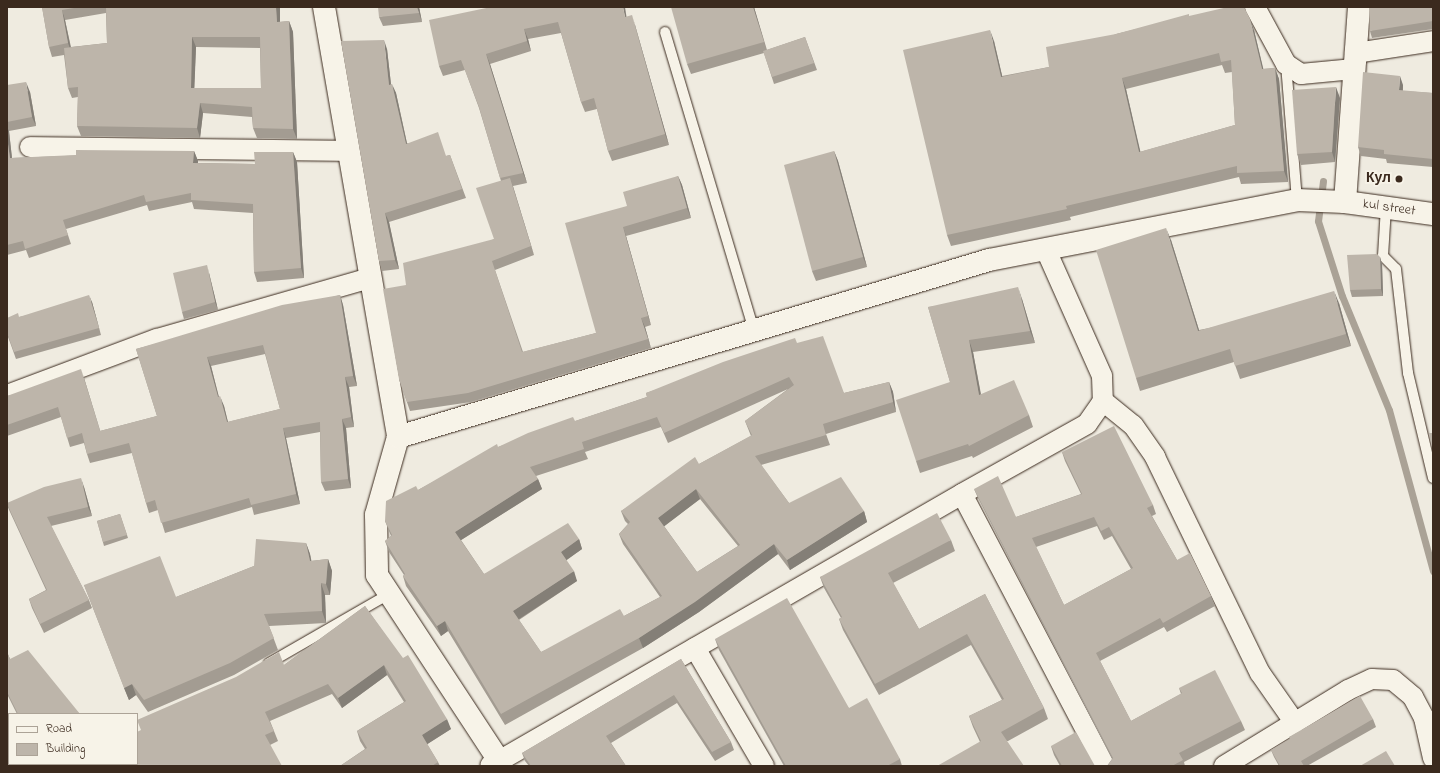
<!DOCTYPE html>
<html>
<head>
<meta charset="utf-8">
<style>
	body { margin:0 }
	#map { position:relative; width:1440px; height:773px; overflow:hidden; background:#efebe0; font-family:"Indie Flower",sans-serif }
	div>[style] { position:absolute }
	.stream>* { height:7px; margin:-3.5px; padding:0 3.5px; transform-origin:3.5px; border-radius:3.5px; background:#aaa296 }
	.roads { filter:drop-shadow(0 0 1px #3b2a1e) drop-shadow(0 0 1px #3b2a1e) }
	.service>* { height:10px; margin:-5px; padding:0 5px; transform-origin:5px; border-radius:5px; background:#f7f3e8 }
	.minor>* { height:20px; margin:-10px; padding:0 10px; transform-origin:10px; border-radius:10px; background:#f7f3e8 }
	.tertiary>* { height:22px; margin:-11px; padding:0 11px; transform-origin:11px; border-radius:11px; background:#f7f3e8 }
	.wall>* { inset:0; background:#a39c92 }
	.shaded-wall>* { inset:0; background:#847f77 }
	.building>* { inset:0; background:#bdb5aa }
	.dots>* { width:11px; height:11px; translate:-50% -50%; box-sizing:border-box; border:2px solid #f7f3e8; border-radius:50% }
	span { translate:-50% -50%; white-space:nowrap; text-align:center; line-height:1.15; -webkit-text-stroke:3.5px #f7f3e8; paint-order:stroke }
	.poi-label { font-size:14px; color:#3b2a1e; font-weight:700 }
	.right { translate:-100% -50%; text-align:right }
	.street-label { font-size:14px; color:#3b2a1e }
	.frame { position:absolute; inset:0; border:8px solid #3b2a1e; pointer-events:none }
	.legend { position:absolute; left:8px; top:713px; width:130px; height:52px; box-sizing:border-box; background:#f7f3e8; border:1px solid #aca397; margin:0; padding:5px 7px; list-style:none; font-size:12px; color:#3b2a1e }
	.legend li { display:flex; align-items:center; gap:8px; height:20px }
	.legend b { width:20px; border:1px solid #aca397 }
</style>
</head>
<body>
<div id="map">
	<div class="stream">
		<div style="left:1323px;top:181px;width:40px;rotate:97.1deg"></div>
		<div style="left:1318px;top:221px;width:79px;rotate:72.3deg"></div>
		<div style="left:1342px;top:296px;width:123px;rotate:67.6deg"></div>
		<div style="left:1389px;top:410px;width:167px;rotate:74.7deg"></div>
	</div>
	<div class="roads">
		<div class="service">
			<div style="left:665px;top:32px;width:312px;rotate:73.4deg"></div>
			<div style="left:1286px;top:64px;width:136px;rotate:85.4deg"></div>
			<div style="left:1386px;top:207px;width:49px;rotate:93.5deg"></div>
			<div style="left:1383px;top:256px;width:18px;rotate:45deg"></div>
			<div style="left:1396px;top:269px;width:105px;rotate:83.4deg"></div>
			<div style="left:1408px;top:373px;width:108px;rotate:76.6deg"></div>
			<div style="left:269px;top:663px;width:138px;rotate:-29.9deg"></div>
			<div style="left:56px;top:766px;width:4px;rotate:-27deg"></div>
		</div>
		<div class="minor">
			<div style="left:1255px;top:7px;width:65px;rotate:61.5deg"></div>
			<div style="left:1286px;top:64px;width:18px;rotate:34deg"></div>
			<div style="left:1301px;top:74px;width:53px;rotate:-5.4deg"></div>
			<div style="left:1355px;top:53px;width:79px;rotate:-8.7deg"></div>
			<div style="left:30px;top:147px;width:318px;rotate:0.7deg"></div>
			<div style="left:1046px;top:250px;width:138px;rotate:66deg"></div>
			<div style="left:1102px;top:376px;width:25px;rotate:88deg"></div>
			<div style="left:1103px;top:401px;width:28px;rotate:125deg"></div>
			<div style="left:1087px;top:424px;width:143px;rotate:150.8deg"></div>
			<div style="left:962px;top:494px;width:307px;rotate:62.3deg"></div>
			<div style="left:7px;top:395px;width:160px;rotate:-20.5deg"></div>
			<div style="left:157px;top:339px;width:222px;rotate:-16deg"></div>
			<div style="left:1103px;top:401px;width:38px;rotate:39deg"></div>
			<div style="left:1133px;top:425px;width:39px;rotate:55deg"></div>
			<div style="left:1155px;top:457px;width:240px;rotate:64.1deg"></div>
			<div style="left:1260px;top:673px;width:61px;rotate:55deg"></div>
			<div style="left:695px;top:648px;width:137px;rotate:59.7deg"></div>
			<div style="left:501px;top:766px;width:5px;rotate:-112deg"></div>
			<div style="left:499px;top:761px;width:534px;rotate:-29.97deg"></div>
			<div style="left:1224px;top:766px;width:145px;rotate:-31.5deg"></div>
			<div style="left:1348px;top:690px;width:26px;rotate:-25deg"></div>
			<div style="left:1372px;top:679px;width:21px;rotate:3deg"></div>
			<div style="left:1393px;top:680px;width:26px;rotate:40deg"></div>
			<div style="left:1413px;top:697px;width:24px;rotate:62deg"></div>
			<div style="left:1424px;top:718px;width:41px;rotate:77.3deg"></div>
		</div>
		<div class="tertiary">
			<div style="left:324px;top:7px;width:436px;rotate:80.2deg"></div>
			<div style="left:398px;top:437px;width:81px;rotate:105.8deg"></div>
			<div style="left:376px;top:515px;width:60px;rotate:89deg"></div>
			<div style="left:377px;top:575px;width:222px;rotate:56.7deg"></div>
			<div style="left:499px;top:761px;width:9px;rotate:148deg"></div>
			<div style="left:1345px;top:202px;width:196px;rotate:-85.9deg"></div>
			<div style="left:398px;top:437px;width:617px;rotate:-16.67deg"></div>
			<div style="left:989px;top:260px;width:314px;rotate:-11deg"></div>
			<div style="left:1297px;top:200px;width:48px;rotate:2.4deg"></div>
			<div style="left:1345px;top:202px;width:89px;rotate:7.8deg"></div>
		</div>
	</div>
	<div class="wall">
		<div style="clip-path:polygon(evenodd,42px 7px,280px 7px,280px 22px,289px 21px,293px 32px,297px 139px,257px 138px,253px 128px,252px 117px,203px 113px,200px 138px,81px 136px,77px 126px,78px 97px,72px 98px,68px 88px,64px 55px,52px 57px,49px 47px,42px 7px,106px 13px,107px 43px,71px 47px,65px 20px,106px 13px,42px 7px,196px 47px,260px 48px,261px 88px,194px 88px,196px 47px)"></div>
		<div style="clip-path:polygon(419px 7px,422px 22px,383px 26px,379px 17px)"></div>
		<div style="clip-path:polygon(491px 7px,626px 17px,635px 25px,669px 145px,612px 161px,608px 151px,597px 109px,585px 112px,581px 102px,561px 33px,528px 39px,531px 51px,490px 64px,527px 183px,513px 186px,534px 255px,495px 270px,523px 352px,596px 333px,627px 206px,678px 176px,682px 185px,691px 218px,626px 236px,651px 325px,645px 327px,651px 348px,471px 402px,410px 411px,399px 379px,406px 285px,494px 239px,501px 181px,479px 108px,465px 70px,443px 76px,439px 66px)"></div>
		<div style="clip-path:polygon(754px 7px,767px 50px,805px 37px,817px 70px,774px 84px,764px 53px,691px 74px,687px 64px)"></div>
		<div style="clip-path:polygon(1433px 7px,1433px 29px,1372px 38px,1370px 31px)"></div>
		<div style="clip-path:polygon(evenodd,1190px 16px,1254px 30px,1263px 69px,1275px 68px,1279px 79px,1288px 182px,1241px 184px,1239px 177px,1070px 217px,1071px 220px,951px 246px,947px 235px,994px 41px,1002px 76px,1049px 67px,1116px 34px,1190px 16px,1222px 65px,1225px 73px,1232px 72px,1235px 125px,1140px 152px,1126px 89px,1222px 65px)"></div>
		<div style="clip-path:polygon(387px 49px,391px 84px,396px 93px,407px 143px,446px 156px,450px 155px,466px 198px,389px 222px,399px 269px,382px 271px,379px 261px)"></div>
		<div style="clip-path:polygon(7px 85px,30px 92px,36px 126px,9px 131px,12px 158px,194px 151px,198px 161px,198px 163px,255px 164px,293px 152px,297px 162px,304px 278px,257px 282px,254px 272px,253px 213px,194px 209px,192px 202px,149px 211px,147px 205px,66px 229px,71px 244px,29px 258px,26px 250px,7px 255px)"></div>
		<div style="clip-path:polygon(1403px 85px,1403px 91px,1433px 93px,1433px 167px,1387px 163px,1386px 159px,1361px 156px,1358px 147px)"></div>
		<div style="clip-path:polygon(1340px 98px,1335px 162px,1301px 165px,1297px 154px)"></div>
		<div style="clip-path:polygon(834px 151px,838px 161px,867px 267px,816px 281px,812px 271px)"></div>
		<div style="clip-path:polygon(1171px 240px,1199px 330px,1339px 303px,1351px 346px,1240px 379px,1234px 362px,1140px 391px,1136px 378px)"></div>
		<div style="clip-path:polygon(1380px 257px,1382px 264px,1383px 296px,1352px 297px,1350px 290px)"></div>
		<div style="clip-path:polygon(209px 273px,218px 310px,184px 319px,182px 312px)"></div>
		<div style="clip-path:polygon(evenodd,340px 295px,343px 305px,357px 386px,349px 387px,354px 427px,346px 428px,351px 488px,325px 491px,321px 482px,320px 432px,286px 438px,300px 504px,254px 515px,252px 507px,165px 533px,158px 510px,149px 513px,146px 503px,132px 453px,90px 463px,87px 454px,84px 443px,70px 447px,61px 417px,7px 436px,7px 396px,84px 378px,100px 431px,157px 416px,136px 349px,340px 295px,265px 354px,280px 409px,228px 422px,224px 406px,219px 397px,211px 366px,265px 354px)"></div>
		<div style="clip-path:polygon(1022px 299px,1035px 343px,973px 352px,981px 394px,1029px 415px,1033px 427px,973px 458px,972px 456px,920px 473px,916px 461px,950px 382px,928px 307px)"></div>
		<div style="clip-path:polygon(92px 302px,101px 335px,16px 359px,7px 334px,19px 317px)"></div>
		<div style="clip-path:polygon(evenodd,797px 343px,844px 393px,889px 382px,893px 392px,896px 412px,826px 434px,830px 445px,761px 465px,789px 503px,864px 511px,867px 522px,790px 570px,778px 554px,699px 612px,643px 648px,505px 725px,448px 631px,441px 636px,406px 586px,403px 576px,404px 575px,389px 552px,385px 541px,391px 536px,385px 521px,418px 490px,498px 447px,647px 397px,646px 393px,797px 343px,788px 389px,745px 421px,751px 436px,699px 464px,621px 511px,625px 521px,628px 524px,619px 534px,623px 544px,660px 597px,624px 616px,541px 652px,519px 620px,577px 581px,566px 560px,582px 549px,579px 539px,484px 574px,461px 540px,542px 489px,538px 479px,536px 476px,588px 459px,585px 452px,661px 427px,668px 443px,788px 389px,797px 343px,700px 499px,738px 546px,697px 572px,664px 526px,700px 499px)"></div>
		<div style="clip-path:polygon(evenodd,1062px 452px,1153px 505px,1156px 514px,1152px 516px,1177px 560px,1211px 596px,1215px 606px,1167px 632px,1164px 627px,1100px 661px,1131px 721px,1181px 694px,1179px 688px,1241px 721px,1245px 730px,1184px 762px,1185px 766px,1107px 766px,1112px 759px,978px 498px,974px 489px,1016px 517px,1081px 494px,1065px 461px,1062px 452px,1097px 526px,1104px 540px,1112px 536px,1131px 569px,1064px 605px,1036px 547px,1097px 526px)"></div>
		<div style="clip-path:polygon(84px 487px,92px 516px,51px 526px,89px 600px,92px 608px,44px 633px,32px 608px,29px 599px,46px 590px,10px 512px,7px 505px)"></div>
		<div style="clip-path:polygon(120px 514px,128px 538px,104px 546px,97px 521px)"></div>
		<div style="clip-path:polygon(951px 540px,955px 551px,893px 583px,919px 629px,985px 594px,1044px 708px,1048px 719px,1008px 741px,980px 742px,973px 727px,969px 716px,1002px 700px,971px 645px,879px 695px,843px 630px,839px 619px,841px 618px,824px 588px,820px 577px)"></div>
		<div style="clip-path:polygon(306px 543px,310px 554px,311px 561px,328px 559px,332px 571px,330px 595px,325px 595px,326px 623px,269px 626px,278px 650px,234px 675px,148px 712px,136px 695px,129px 700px,84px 585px,176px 597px,254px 566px)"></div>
		<div style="clip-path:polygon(365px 606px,451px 729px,427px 744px,438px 762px,440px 766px,340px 766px,365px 749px,360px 741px,357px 731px,404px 702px,387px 675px,342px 708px,332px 694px,270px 721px,278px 741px,270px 745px,66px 766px,284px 665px)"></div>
		<div style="clip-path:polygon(715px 639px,849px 708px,900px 759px,902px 766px,784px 766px,719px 650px)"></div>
		<div style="clip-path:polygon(7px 652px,10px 659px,80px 714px,17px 714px,7px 694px)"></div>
		<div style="clip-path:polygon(681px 659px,731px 742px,734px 750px,715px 761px,677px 703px,611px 743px,626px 766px,529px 766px,525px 761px,522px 753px)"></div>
		<div style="clip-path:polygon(1373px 719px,1376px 727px,1307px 766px,1279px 766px,1274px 757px,1271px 750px,1290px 739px,1289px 737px)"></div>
		<div style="clip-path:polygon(9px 728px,9px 764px,11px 764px,7px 766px,7px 729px)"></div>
		<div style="clip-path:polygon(1051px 746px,1095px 766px,1060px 766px,1054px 755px)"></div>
	</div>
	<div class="shaded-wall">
		<div style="clip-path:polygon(276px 7px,280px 7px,280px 32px,277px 22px)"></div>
		<div style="clip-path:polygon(417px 7px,419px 7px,422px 22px)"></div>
		<div style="clip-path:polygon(623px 7px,625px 7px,628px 27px,625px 17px)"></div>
		<div style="clip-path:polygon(753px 7px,754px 7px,767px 52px,764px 42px)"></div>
		<div style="clip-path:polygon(62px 10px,65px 20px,72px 54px,68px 43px)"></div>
		<div style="clip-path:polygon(632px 15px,635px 25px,669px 145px,665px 134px)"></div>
		<div style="clip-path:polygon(1250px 19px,1254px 30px,1266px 80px,1262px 69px)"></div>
		<div style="clip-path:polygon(289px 21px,293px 32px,297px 139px,293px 129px)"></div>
		<div style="clip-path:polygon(524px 29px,528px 39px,531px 51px,527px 41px)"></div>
		<div style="clip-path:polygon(990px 30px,994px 41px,1005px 88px,1001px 77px)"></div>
		<div style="clip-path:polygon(192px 37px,196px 47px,194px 98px,191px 88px)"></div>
		<div style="clip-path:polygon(384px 40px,387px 49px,392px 94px,389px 85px)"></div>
		<div style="clip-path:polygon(486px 54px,490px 64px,527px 183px,523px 173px)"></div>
		<div style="clip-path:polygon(1275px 68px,1279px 79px,1288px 182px,1284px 171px)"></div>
		<div style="clip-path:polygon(1400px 76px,1403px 85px,1402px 100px,1399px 90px)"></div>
		<div style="clip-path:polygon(1122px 78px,1126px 89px,1143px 163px,1139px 152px)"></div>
		<div style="clip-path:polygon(26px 82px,30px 92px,36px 126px,32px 117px)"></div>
		<div style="clip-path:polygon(392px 84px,396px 93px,409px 153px,406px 144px)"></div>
		<div style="clip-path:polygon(1336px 87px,1340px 98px,1335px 162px,1332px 152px)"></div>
		<div style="clip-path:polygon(200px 103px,203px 113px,200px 138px,197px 128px)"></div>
		<div style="clip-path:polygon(7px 127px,9px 131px,13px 168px,10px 158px,7px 137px)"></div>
		<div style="clip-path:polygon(194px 151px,198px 161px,197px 172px,193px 163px)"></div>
		<div style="clip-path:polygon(834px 151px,838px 161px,867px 267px,863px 257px)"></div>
		<div style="clip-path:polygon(293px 152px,297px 162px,304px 278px,301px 268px)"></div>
		<div style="clip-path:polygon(678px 176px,682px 185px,691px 218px,687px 208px)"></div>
		<div style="clip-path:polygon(510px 178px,513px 187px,534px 255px,531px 246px)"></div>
		<div style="clip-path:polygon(385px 213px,389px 222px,399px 269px,395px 260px)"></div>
		<div style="clip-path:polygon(623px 227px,626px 236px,651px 325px,648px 316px)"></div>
		<div style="clip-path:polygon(1166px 228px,1171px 240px,1203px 343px,1198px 331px)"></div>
		<div style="clip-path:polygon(1380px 257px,1382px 264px,1383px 296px,1381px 289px)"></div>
		<div style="clip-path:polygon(207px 265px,209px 273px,218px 310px,215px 302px)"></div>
		<div style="clip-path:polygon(1018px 287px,1022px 299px,1035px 343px,1030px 331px)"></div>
		<div style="clip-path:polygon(1334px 291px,1339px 303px,1351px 346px,1346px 334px)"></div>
		<div style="clip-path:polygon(89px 295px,92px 302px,101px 335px,99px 328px)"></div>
		<div style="clip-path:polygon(340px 295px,343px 305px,357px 386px,353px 376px)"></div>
		<div style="clip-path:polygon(641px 318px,645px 327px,651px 348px)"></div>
		<div style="clip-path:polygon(969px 340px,973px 352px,983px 407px,979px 395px)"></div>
		<div style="clip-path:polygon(207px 357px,211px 366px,221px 406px,218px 397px)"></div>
		<div style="clip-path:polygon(81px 369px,84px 378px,103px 440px,100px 431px)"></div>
		<div style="clip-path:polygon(345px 377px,349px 387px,354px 427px,351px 417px)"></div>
		<div style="clip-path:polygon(889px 382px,893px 392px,896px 412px,893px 402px)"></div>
		<div style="clip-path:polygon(220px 396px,224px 406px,230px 431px,227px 422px)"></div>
		<div style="clip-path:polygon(342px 419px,346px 428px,351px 488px,348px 479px)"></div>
		<div style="clip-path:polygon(283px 428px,286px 438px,300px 504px,296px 494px)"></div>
		<div style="clip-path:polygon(81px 478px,84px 487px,92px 516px,88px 507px)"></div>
		<div style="clip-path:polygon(538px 479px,542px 489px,458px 542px,455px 532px)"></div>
		<div style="clip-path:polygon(696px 489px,700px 499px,662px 528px,658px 518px)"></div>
		<div style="clip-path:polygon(864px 511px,867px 522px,790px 570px,787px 560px)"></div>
		<div style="clip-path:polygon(579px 539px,582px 549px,564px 562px,561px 552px)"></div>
		<div style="clip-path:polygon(306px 543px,310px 554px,314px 573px,310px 561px)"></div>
		<div style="clip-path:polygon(774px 544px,778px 554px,699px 612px,643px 648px,639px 638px)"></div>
		<div style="clip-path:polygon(328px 559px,332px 571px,330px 595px,326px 584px)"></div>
		<div style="clip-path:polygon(574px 571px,577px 581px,516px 621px,513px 611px)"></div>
		<div style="clip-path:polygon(321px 583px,325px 595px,326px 623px,322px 611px)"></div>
		<div style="clip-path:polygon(445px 621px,448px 631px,441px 636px,437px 626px)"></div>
		<div style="clip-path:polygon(384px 665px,387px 675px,342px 708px,338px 698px)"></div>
		<div style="clip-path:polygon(132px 684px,136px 695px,129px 700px,124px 688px)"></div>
		<div style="clip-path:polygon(447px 719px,451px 729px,426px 745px,422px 735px)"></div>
	</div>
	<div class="building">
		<div style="clip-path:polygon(42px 7px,80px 7px,62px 10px,68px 43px,49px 47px)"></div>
		<div style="clip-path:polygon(evenodd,106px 7px,276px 7px,277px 22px,289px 21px,293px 129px,253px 128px,252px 107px,200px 103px,197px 128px,77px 126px,78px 87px,68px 88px,64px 48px,107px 43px,106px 7px,192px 37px,260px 37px,261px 88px,191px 88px,192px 37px)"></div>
		<div style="clip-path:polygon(378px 7px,417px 7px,419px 13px,379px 17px)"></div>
		<div style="clip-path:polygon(491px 7px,623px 7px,625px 17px,632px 15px,665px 134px,608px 151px,594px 98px,581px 102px,558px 22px,524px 29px,527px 41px,486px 54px,523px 173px,500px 178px,479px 107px,461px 60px,439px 66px,429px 20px)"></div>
		<div style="clip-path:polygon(671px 7px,753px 7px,764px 42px,687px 64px)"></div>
		<div style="clip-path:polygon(evenodd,1228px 7px,1244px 7px,1250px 19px,1262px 69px,1275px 68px,1284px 171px,1237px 173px,1237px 166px,1066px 206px,1067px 209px,947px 235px,903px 50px,990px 30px,1001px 77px,1049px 67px,1046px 47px,1116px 34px,1189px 14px,1189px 16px,1228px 7px,1219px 53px,1221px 62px,1231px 60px,1235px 125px,1139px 152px,1122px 78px,1219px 53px)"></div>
		<div style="clip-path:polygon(1369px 7px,1433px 7px,1433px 21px,1370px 31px)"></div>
		<div style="clip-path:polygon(805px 37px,814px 63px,772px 77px,763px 51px)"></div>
		<div style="clip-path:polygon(384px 40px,389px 85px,392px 84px,406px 144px,438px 132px,446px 156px,450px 155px,462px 189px,385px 213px,395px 260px,379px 261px,341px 41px)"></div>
		<div style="clip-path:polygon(1363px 72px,1400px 76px,1399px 90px,1433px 93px,1433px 159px,1384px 154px,1384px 150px,1358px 147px)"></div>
		<div style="clip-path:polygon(26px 82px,32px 117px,7px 122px,7px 85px)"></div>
		<div style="clip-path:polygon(1336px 87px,1332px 152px,1297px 154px,1292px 90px)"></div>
		<div style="clip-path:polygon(7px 137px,10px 158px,76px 155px,76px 150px,194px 151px,193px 163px,255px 164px,254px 152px,293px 152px,301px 268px,254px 272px,253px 204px,191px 200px,191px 193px,146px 202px,144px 195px,63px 220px,68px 235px,25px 249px,23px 241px,7px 245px)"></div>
		<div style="clip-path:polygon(834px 151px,863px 257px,812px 271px,784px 165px)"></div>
		<div style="clip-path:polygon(678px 176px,687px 208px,623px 227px,648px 316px,641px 318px,648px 339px,468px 393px,407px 402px,399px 379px,383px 289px,406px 285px,403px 263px,494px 239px,476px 188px,510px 178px,531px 246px,492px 261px,522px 352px,596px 333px,565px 223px,627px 206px,623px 192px)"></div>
		<div style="clip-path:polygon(1166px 228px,1198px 331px,1334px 291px,1346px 334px,1235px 366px,1230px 349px,1136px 378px,1096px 250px)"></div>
		<div style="clip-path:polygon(1377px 254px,1380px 257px,1381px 289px,1350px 290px,1347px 255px)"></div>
		<div style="clip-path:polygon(207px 265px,215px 302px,182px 312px,173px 273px)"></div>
		<div style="clip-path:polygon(1018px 287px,1030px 331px,969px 340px,979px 395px,1014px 380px,1029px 415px,969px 446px,968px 444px,916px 461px,896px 400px,950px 382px,928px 307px)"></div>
		<div style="clip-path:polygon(89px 295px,99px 328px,14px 352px,7px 333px,7px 318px,18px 313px,19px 317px)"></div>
		<div style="clip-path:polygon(evenodd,340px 295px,353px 376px,345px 377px,351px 417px,342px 419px,348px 479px,321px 482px,320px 422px,283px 428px,296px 494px,251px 505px,249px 498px,161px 523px,155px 500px,146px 503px,129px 443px,87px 454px,82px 433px,67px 438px,58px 407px,7px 425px,7px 396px,81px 369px,100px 431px,157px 416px,136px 349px,282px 305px,340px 295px,263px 345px,280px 409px,227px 422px,220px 396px,218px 397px,207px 357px,263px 345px)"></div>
		<div style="clip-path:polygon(evenodd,823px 336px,844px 393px,889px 382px,893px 402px,823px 424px,826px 435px,755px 456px,789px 503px,841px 477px,864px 511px,787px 560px,774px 544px,695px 602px,639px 638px,501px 714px,445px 621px,437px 626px,403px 576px,405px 574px,385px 541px,392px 535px,385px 521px,386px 501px,416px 486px,418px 490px,497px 444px,498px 447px,528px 433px,573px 417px,575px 421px,647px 397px,646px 393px,723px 362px,795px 338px,797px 343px,823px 336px,789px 377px,794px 385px,745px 421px,752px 435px,699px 464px,695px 457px,621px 511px,630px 522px,619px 534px,662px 596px,624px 616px,620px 609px,541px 652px,513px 611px,574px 571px,561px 552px,579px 539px,568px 523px,484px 574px,455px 532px,538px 479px,530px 467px,584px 449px,582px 442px,657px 417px,664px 433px,789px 377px,823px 336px,696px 489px,740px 545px,697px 572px,658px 518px,696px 489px)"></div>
		<div style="clip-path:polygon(evenodd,1114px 426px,1153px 505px,1147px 508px,1177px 560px,1190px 553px,1211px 596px,1163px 623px,1160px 618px,1096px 653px,1131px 721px,1182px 693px,1179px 688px,1215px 670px,1241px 721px,1179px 753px,1183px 760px,1172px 766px,1107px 766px,1113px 758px,974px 489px,998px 476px,1016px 517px,1082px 494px,1062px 452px,1114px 426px,1094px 517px,1101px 531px,1109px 527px,1133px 568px,1064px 605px,1032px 538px,1094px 517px)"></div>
		<div style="clip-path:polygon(1429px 433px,1433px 433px,1433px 451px)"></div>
		<div style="clip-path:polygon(81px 478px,88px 507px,47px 517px,89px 600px,40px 624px,29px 599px,47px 590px,7px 504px,7px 503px,44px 487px)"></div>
		<div style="clip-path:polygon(937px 513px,951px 540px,888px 573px,919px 629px,985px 594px,1044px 708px,1001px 732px,1024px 766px,937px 766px,981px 741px,969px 716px,1004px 699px,967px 634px,875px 684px,839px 619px,842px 617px,820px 577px)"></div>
		<div style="clip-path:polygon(120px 514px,127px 535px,103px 542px,97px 521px)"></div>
		<div style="clip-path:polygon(256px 539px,306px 543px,310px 561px,328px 559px,326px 584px,321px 583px,322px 611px,264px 614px,274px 638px,230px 663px,144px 700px,132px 684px,124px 688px,84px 585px,160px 556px,176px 597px,254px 566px)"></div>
		<div style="clip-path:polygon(787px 598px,849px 708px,867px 698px,900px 759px,887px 766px,786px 766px,715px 639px)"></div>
		<div style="clip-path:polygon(365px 606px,403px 658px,408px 655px,447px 719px,422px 735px,438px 762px,432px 766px,340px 766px,367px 748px,357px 731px,406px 701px,384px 665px,338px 698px,328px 684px,265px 712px,274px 731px,265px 735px,282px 766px,66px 766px,68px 764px,137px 764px,137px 732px,141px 730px,137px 720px,236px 677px,279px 652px,284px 665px)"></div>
		<div style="clip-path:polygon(28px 650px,80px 714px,18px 714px,7px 692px,7px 652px,10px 659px)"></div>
		<div style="clip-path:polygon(681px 659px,731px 742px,712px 752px,674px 695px,606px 736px,626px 766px,531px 766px,522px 753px)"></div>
		<div style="clip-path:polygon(1360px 696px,1373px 719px,1301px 761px,1304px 766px,1280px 766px,1271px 750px,1290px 739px,1289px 737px)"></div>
		<div style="clip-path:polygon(9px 728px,9px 756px,7px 757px,7px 729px)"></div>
		<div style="clip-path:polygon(1076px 732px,1095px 766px,1062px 766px,1051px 746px)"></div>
		<div style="clip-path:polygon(1386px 751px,1395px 766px,1360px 766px)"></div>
	</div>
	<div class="dots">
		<div style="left:1399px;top:179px;background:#3b2a1e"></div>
	</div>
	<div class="poi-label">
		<span class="right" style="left:1391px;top:179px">Кул</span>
	</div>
	<div class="street-label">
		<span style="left:1389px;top:208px;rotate:8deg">kul street</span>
	</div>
	<div class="frame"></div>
	<ul class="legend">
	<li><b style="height:5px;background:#f7f3e8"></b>Road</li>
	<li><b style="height:11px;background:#bdb5aa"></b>Building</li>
	</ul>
</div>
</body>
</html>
